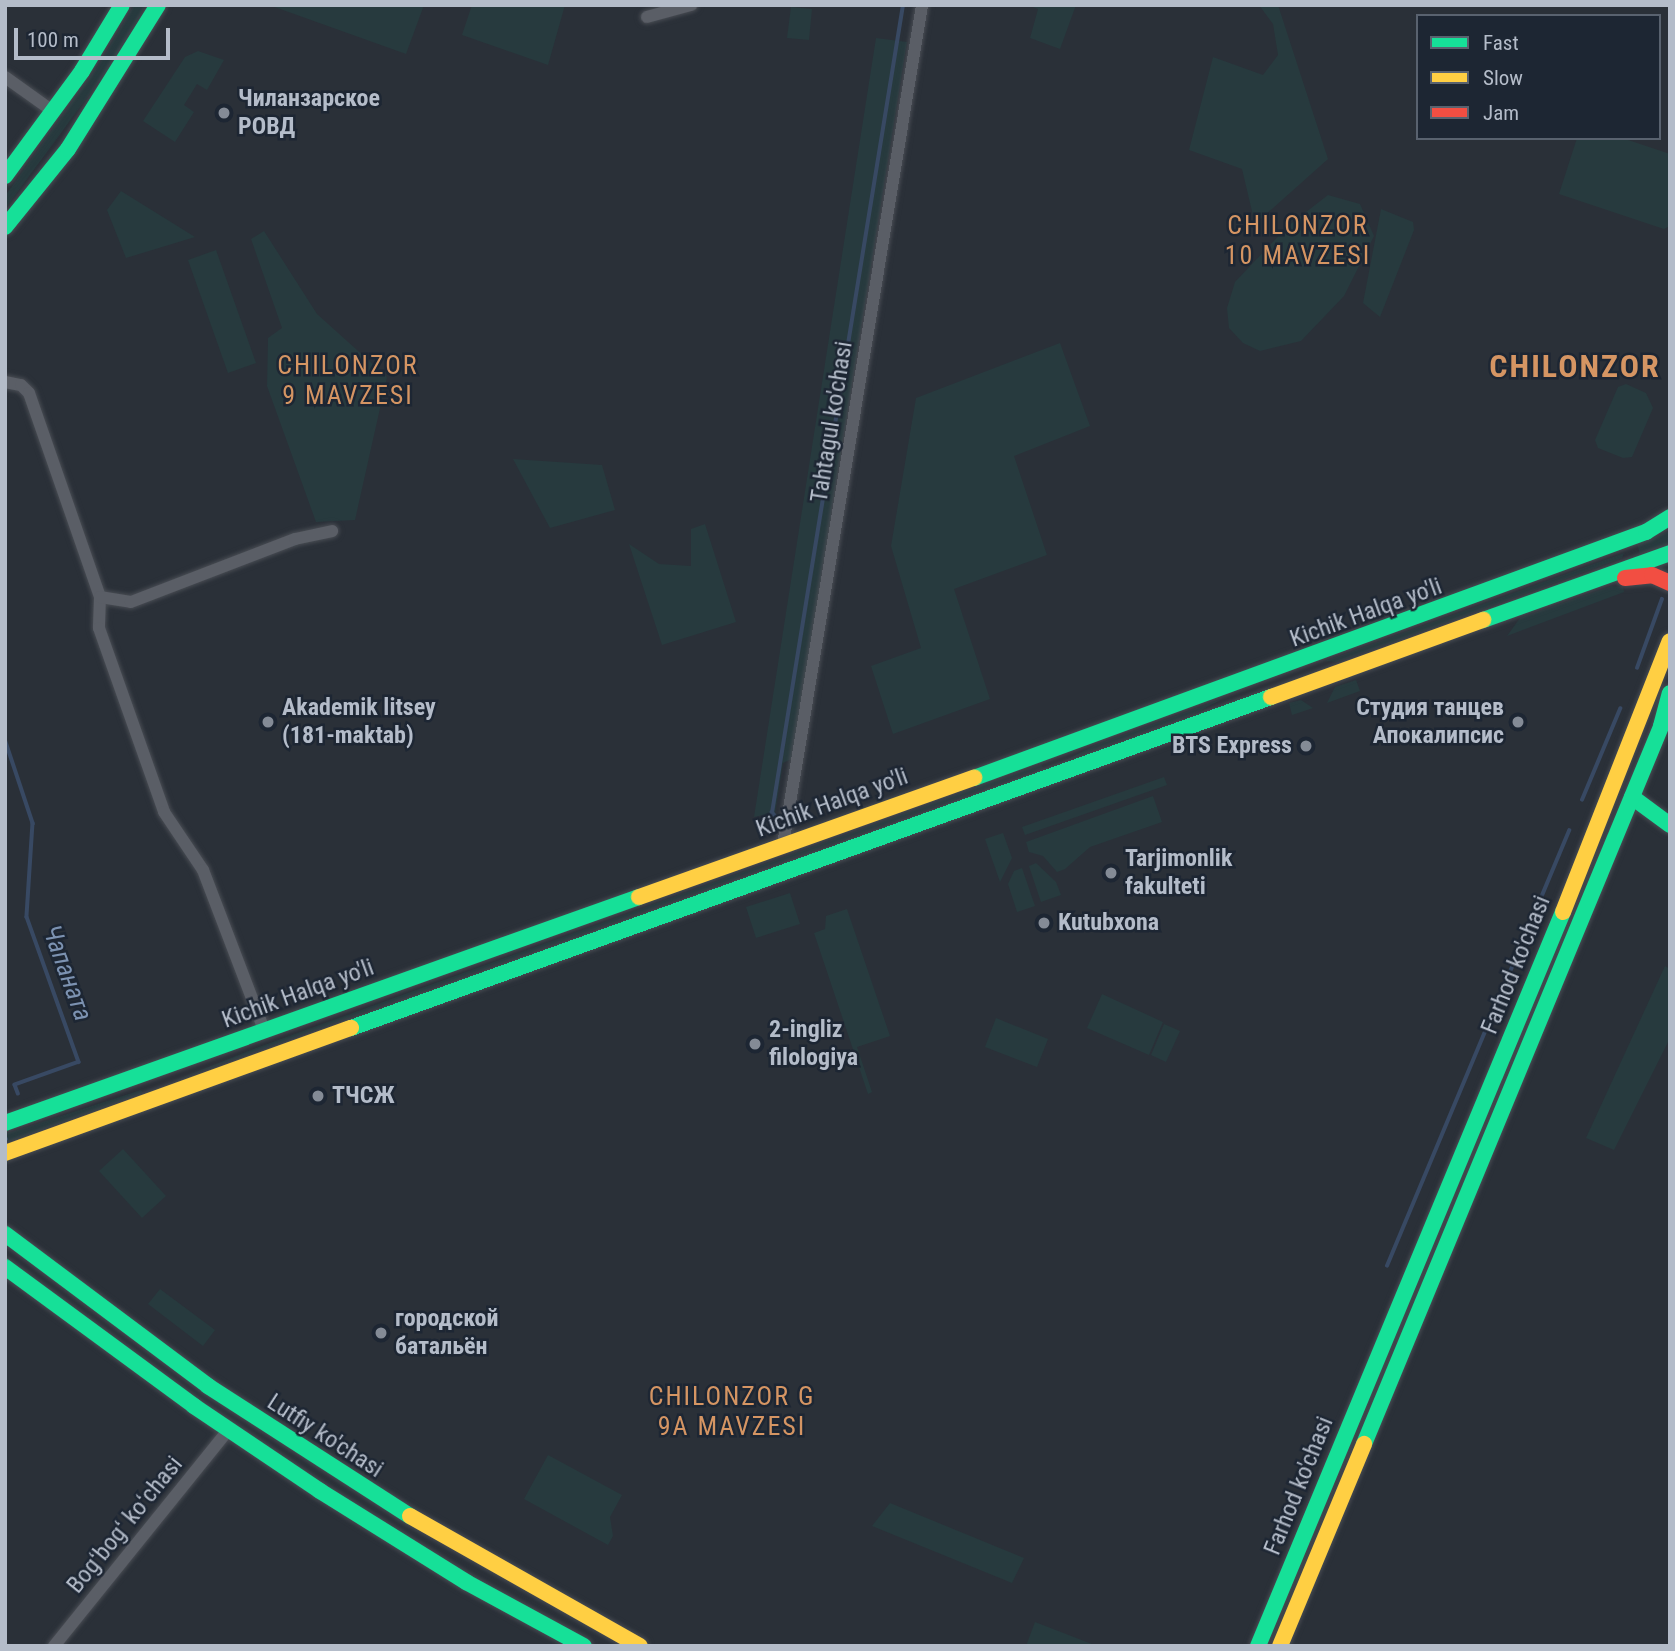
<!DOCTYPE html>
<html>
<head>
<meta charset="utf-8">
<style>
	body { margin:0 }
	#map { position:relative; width:1675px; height:1651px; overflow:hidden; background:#2a3038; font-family:"Roboto Condensed",sans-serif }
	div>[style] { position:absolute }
	.green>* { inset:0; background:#273a3e }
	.stream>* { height:3.5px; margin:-1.75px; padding:0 1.75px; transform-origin:1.75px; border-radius:1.75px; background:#384963 }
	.roads { filter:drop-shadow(0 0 2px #484c53) drop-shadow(0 0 2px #484c53) }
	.street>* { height:12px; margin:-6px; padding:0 6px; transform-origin:6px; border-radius:6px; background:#5a5e66 }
	.fast>* { height:16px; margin:-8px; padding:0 8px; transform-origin:8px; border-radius:8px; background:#16e098 }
	.slow>* { height:16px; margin:-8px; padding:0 8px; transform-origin:8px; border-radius:8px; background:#ffcf43 }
	.jam>* { height:16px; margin:-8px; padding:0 8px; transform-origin:8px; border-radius:8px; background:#f24e42 }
	.dots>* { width:19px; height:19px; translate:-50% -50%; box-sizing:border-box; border:4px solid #1d2633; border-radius:50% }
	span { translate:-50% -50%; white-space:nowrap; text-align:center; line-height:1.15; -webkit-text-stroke:5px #1d2633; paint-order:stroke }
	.poi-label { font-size:24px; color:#b4bcc9; font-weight:700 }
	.left { translate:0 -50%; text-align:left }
	.right { translate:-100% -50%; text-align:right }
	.street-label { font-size:24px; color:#b4bcc9 }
	.neighbourhood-label { font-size:26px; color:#d59563; letter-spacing:2px }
	.water-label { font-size:26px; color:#7c92b1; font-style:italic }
	.district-label { font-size:32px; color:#d59563; font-weight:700; letter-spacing:2px }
	.frame { position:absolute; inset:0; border:7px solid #b4bcc9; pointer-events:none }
	.legend { position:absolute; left:1416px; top:14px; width:245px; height:126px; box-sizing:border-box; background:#1d2633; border:2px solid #59626f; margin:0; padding:9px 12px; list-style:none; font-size:21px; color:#b4bcc9 }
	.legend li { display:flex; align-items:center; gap:14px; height:35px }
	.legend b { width:35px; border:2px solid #59626f }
	.scale { position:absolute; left:14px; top:28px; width:156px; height:32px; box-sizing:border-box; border:4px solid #b4bcc9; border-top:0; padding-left:9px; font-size:21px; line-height:24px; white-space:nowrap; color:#b4bcc9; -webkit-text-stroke:5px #1d2633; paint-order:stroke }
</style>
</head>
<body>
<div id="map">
	<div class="green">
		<div style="clip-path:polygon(134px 5px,146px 5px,108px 69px,5px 209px,5px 196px,100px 63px)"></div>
		<div style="clip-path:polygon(269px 5px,424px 5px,406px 54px)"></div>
		<div style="clip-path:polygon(472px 5px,565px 5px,548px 65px,462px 35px)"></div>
		<div style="clip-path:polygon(1028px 5px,1076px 5px,1060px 49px,1030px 38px,1038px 9px)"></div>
		<div style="clip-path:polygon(1259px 5px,1278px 5px,1328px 159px,1255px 224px,1242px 169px,1189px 150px,1213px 57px,1263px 75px,1278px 55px,1273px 24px)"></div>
		<div style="clip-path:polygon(791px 7px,812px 9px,809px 40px,787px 38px)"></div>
		<div style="clip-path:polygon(876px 38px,907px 42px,792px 759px,783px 763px,775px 813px,754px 817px)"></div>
		<div style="clip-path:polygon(198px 51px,224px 60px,207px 90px,197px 84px,184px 105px,194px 112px,175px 142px,143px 121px,185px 57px)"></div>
		<div style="clip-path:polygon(1577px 138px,1622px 138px,1670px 154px,1670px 226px,1664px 229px,1559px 194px)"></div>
		<div style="clip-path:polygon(121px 191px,195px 237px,126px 258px,107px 210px)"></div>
		<div style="clip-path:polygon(1328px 195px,1360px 204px,1374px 236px,1344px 296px,1301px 341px,1260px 351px,1243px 343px,1229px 328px,1227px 308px,1235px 282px,1288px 226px)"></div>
		<div style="clip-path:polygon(1381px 209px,1413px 222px,1414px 230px,1380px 317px,1363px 303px)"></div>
		<div style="clip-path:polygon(264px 231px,317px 314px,387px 377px,355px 520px,316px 522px,267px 386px,268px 338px,282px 328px,251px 239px)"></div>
		<div style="clip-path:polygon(216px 250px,256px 363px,228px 373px,188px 260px)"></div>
		<div style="clip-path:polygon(1060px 343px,1090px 426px,1014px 456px,1047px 555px,954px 589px,990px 699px,893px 734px,871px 666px,921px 648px,891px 546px,916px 398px)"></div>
		<div style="clip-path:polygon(1626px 384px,1646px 393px,1653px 408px,1632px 457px,1623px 458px,1598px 448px,1595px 440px,1618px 387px)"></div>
		<div style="clip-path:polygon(513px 459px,602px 465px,615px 510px,550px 528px)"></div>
		<div style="clip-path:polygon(705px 524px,736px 622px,662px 645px,629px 544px,659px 564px,691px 566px,691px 529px)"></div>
		<div style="clip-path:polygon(1670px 531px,1670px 544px,1640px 554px,1637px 544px)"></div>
		<div style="clip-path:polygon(1624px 553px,1622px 558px,1396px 641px,1337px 662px,1325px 661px)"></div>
		<div style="clip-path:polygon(1612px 586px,1623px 587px,1624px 592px,1507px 636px,1520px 618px)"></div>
		<div style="clip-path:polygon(1356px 680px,1360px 691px,1327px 703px,1335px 687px)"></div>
		<div style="clip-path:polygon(1222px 699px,1194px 714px,1064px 761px,1095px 745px)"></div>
		<div style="clip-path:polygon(1301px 700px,1313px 708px,1292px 715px,1289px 703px)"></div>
		<div style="clip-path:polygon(1041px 764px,1043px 768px,171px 1082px,256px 1048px)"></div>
		<div style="clip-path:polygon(1164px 777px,1167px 785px,1025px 835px,1022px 827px)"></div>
		<div style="clip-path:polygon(1153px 796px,1162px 822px,1090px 847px,1065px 869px,1057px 872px,1043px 856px,1029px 852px,1026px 842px)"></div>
		<div style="clip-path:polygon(1003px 833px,1012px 858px,1000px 882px,985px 839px)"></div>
		<div style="clip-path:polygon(1036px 863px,1056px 882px,1061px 895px,1041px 902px,1029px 866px)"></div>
		<div style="clip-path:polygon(1022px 868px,1035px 906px,1017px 912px,1008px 884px,1014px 871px)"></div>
		<div style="clip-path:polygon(790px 893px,800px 924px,756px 938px,746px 907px)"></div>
		<div style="clip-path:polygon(847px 909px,890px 1036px,857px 1047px,872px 1092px,868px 1094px,814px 933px,825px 929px,826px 916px)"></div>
		<div style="clip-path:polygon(1665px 966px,1670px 969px,1670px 1038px,1614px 1150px,1586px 1138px)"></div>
		<div style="clip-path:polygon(1102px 994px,1163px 1022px,1149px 1055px,1087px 1028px)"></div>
		<div style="clip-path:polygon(996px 1018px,1048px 1039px,1037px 1067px,985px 1047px)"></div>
		<div style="clip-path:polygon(1164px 1024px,1180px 1031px,1166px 1062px,1151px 1055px)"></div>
		<div style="clip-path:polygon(141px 1090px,143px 1093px,5px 1143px,5px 1134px)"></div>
		<div style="clip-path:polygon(123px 1149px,166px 1196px,142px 1218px,99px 1171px)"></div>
		<div style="clip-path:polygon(160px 1289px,215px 1330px,203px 1346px,148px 1304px)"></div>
		<div style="clip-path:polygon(548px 1455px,622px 1495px,610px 1517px,613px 1536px,608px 1545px,524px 1499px)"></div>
		<div style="clip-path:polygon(890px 1503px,1024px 1558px,1012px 1583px,872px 1526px)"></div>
		<div style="clip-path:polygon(1035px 1622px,1097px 1646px,1026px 1646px)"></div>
	</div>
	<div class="stream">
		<div style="left:1637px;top:668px;width:73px;rotate:-70.1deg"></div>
		<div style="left:5px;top:739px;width:89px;rotate:71.6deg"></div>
		<div style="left:33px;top:823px;width:94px;rotate:93.7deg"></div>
		<div style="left:27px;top:917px;width:154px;rotate:70.3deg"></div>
		<div style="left:79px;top:1062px;width:68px;rotate:160.2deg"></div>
		<div style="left:15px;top:1085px;width:9px;rotate:69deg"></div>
		<div style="left:1582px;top:800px;width:99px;rotate:-67.3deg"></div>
		<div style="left:779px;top:821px;width:11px;rotate:-131deg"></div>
		<div style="left:772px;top:813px;width:819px;rotate:-80.79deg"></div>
		<div style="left:5px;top:1139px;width:1px"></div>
		<div style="left:1387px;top:1266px;width:472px;rotate:-67.3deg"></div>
	</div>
	<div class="roads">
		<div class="street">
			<div style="left:647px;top:17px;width:46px;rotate:-15.3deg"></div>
			<div style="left:5px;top:77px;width:60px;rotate:35.5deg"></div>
			<div style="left:5px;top:382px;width:16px;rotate:11deg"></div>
			<div style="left:21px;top:385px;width:11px;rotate:45deg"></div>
			<div style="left:29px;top:393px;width:216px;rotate:70.8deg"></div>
			<div style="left:100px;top:597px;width:31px;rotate:92deg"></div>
			<div style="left:99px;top:628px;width:195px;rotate:70.5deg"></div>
			<div style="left:164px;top:812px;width:70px;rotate:56.1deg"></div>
			<div style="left:203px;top:870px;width:171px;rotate:69.1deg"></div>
			<div style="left:100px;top:597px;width:31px;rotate:9deg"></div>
			<div style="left:131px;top:602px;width:176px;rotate:-21deg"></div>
			<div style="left:295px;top:539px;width:38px;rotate:-12deg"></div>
			<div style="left:783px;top:845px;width:851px;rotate:-80.6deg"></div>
			<div style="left:54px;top:1646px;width:277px;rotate:-51.1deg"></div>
		</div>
		<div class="fast">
			<div style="left:5px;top:176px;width:130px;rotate:-53.7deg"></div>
			<div style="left:82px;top:71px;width:77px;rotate:-58.8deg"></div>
			<div style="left:5px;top:227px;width:100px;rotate:-51.1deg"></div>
			<div style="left:68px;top:149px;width:170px;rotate:-58deg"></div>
			<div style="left:1483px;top:620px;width:199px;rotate:-19.7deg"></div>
			<div style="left:1661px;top:726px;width:34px;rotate:-75deg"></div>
			<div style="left:974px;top:778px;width:716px;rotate:-20.11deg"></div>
			<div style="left:1646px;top:532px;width:28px;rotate:-32deg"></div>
			<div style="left:1632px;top:797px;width:47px;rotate:36.4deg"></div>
			<div style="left:351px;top:1028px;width:978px;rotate:-19.79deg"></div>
			<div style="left:5px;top:1123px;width:673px;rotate:-19.62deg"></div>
			<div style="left:5px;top:1234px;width:254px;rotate:36.8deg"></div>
			<div style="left:208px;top:1386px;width:240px;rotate:32.8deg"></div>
			<div style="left:5px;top:1267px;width:235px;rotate:36.3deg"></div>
			<div style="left:194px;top:1406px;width:152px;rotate:34deg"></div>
			<div style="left:320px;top:1491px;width:172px;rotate:31.9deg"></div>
			<div style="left:466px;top:1582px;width:134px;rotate:28.5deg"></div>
			<div style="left:1364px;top:1444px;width:792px;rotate:-67.51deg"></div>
			<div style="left:1258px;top:1646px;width:795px;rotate:-67.44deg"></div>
		</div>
		<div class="slow">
			<div style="left:1271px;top:697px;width:226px;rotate:-20deg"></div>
			<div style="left:639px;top:897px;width:356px;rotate:-19.6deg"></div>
			<div style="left:1563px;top:912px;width:291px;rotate:-68.5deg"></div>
			<div style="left:5px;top:1153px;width:368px;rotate:-19.9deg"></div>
			<div style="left:410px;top:1516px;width:264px;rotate:29.5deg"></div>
			<div style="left:1280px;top:1646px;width:219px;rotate:-67.4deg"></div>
		</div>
		<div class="jam">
			<div style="left:1625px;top:578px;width:27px;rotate:-6deg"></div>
			<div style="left:1652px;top:575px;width:20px;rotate:24deg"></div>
		</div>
	</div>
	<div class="dots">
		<div style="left:224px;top:113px;background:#848b96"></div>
		<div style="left:268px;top:722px;background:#848b96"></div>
		<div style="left:1518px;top:722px;background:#848b96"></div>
		<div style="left:1306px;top:746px;background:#848b96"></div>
		<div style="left:1111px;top:873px;background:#848b96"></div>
		<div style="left:1044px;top:923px;background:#848b96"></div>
		<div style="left:755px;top:1044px;background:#848b96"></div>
		<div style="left:318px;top:1096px;background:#848b96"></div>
		<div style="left:381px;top:1333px;background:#848b96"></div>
	</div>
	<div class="poi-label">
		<span class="left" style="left:238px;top:113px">Чиланзарское<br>РОВД</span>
		<span class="left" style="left:282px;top:722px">Akademik litsey<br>(181-maktab)</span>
		<span class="right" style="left:1504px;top:722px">Студия танцев<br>Апокалипсис</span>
		<span class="right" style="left:1292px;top:746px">BTS Express</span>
		<span class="left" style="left:1125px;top:873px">Tarjimonlik<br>fakulteti</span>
		<span class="left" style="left:1058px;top:923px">Kutubxona</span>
		<span class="left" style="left:769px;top:1044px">2-ingliz<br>filologiya</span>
		<span class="left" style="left:332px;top:1096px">ТЧСЖ</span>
		<span class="left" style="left:395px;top:1333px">городской<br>батальён</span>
	</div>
	<div class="street-label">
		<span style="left:832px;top:422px;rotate:-81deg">Tahtagul ko'chasi</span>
		<span style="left:1366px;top:613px;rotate:-20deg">Kichik Halqa yo'li</span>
		<span style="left:832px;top:803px;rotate:-20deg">Kichik Halqa yo'li</span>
		<span style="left:1516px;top:965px;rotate:-68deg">Farhod ko'chasi</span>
		<span style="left:298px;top:994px;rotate:-20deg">Kichik Halqa yo'li</span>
		<span style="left:325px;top:1436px;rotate:33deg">Lutfiy ko'chasi</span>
		<span style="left:1299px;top:1486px;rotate:-68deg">Farhod ko'chasi</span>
		<span style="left:125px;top:1525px;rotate:-51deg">Bogʻbogʻ koʻchasi</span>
	</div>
	<div class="neighbourhood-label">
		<span style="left:1298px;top:241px">CHILONZOR<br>10 MAVZESI</span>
		<span style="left:348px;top:381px">CHILONZOR<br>9 MAVZESI</span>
		<span style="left:732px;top:1412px">CHILONZOR G<br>9A MAVZESI</span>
	</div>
	<div class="water-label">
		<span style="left:67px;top:973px;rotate:70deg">Чапаната</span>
	</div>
	<div class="district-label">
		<span style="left:1575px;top:366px">CHILONZOR</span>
	</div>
	<div class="frame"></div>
	<ul class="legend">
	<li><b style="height:9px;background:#16e098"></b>Fast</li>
	<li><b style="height:9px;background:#ffcf43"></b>Slow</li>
	<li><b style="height:9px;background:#f24e42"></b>Jam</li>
	</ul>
	<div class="scale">100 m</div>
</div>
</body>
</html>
